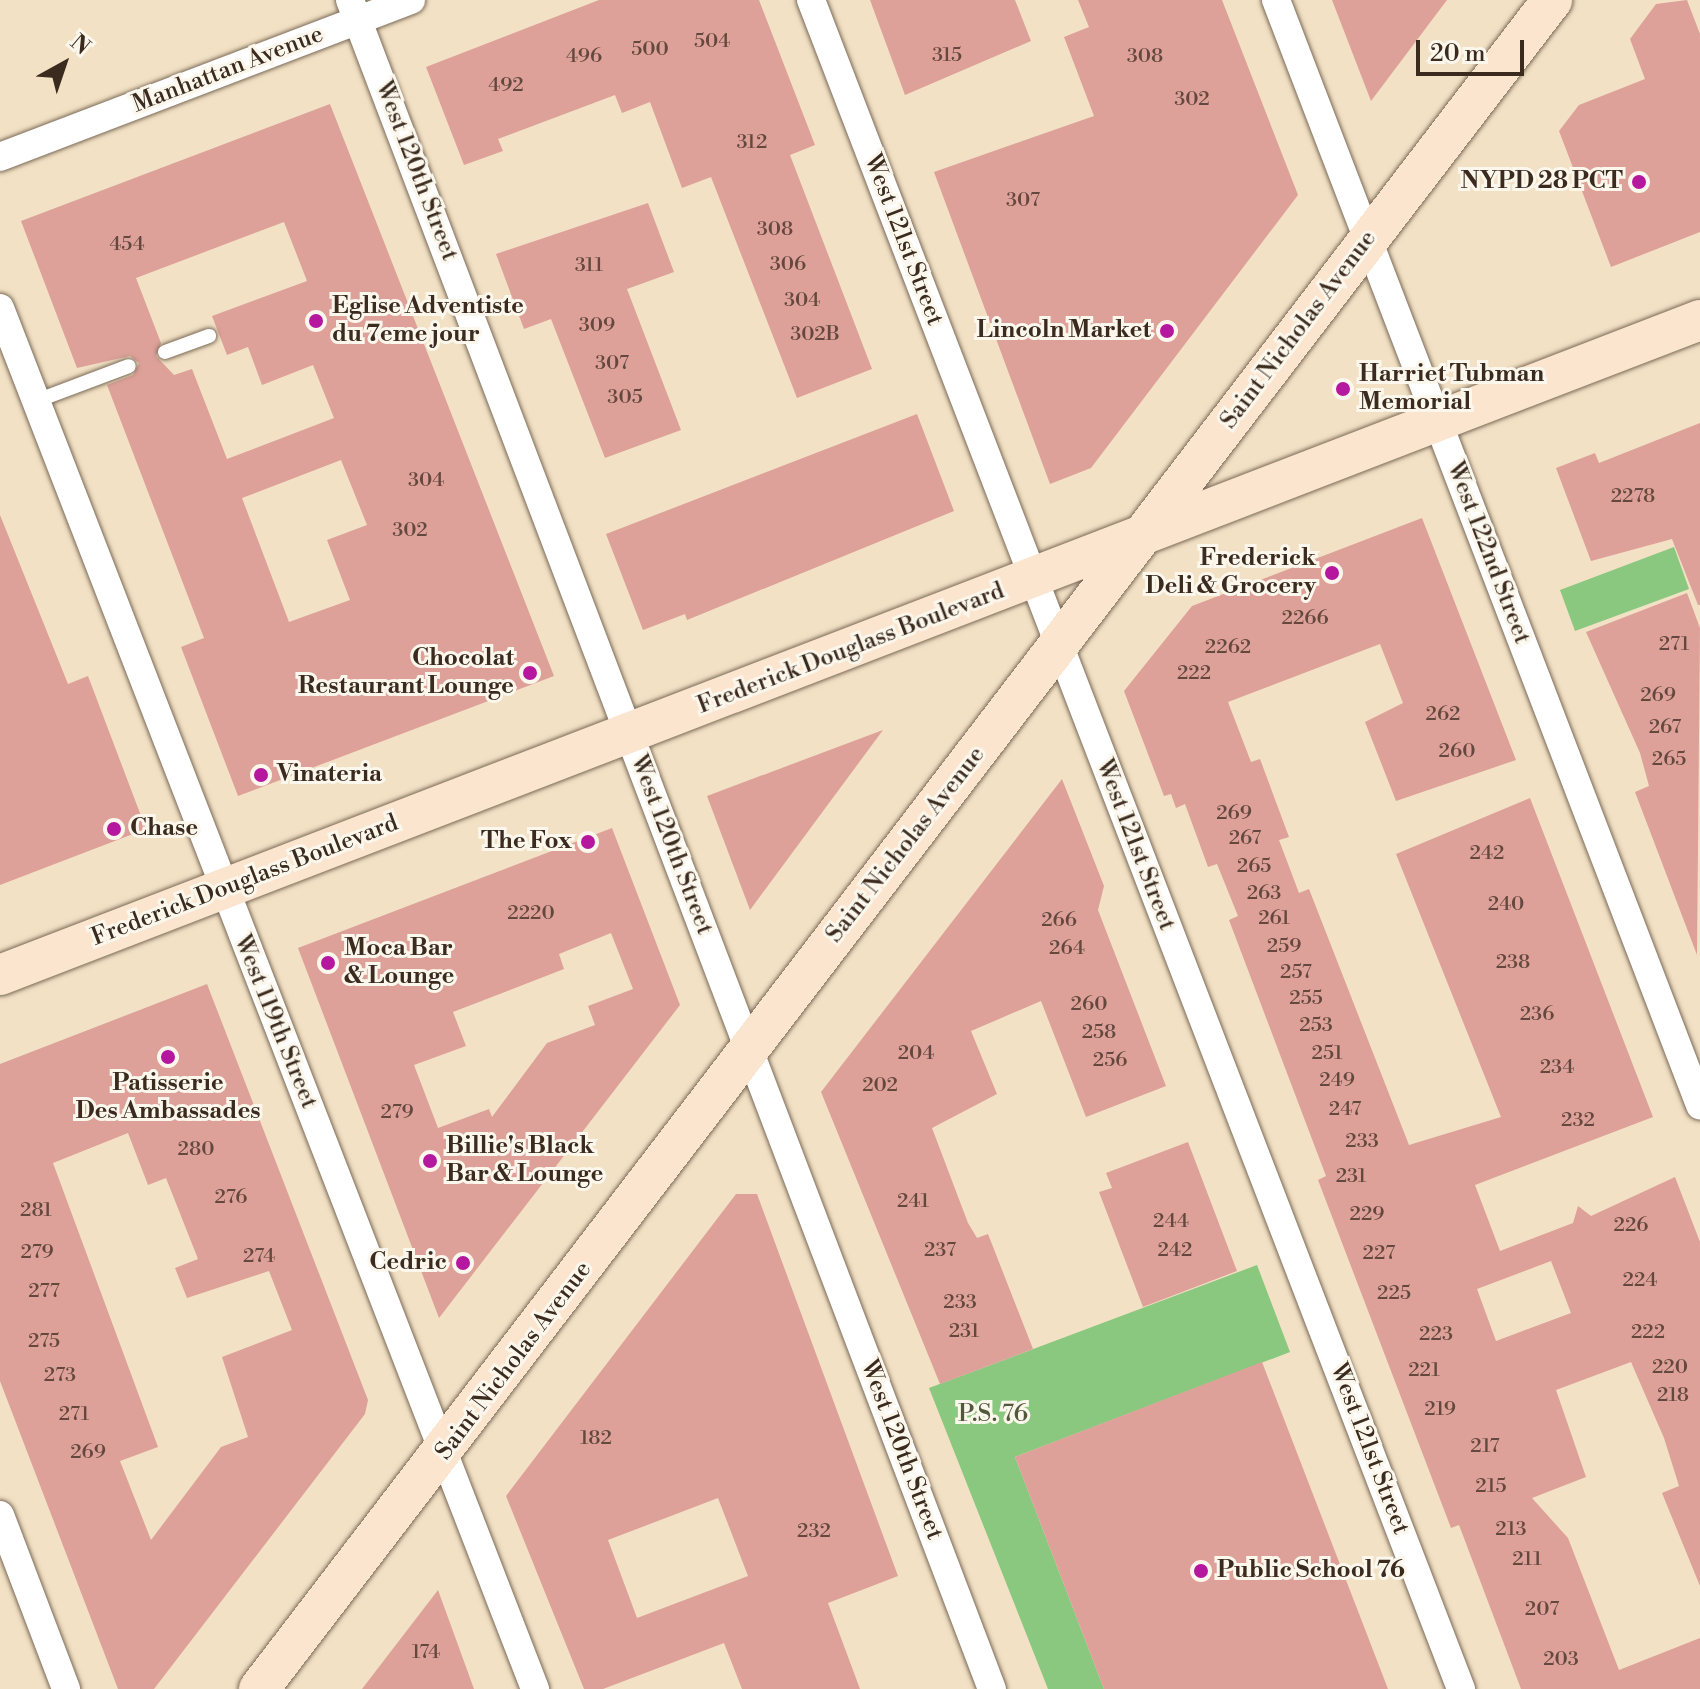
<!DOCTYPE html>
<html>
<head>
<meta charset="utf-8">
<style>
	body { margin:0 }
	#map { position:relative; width:1700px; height:1689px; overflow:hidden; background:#f2e1c4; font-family:"Libre Bodoni",serif }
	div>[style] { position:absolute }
	.green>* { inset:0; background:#89c87e }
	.building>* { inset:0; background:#dda199 }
	.roads { filter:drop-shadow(0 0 2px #7b6a58) drop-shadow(0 0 2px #7b6a58) }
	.service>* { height:14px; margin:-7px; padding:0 7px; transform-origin:7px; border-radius:7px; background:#fff }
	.minor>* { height:28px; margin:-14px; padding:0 14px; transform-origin:14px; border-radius:14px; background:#fff }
	.secondary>* { height:40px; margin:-20px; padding:0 20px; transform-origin:20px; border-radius:20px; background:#fce5cf }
	.dots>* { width:22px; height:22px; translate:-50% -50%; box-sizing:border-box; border:4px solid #fbf7ec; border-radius:50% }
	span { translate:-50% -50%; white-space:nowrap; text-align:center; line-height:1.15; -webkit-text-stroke:6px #fbf7ec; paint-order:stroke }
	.number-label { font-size:20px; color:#64483d }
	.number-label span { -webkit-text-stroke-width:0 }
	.street-label { font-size:24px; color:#3b2a1e }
	.poi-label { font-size:24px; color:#3b2a1e; font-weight:700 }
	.right { translate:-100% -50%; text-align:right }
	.left { translate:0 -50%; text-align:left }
	.park-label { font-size:24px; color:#52593b }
	.north { position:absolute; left:24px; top:24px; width:80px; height:80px; -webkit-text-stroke:6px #fbf7ec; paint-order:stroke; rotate:40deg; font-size:22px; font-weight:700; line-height:32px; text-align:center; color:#3b2a1e }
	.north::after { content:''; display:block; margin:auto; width:28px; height:36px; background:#3b2a1e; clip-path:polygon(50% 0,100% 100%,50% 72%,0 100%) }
	.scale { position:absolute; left:1416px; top:40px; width:108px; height:36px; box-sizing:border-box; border:4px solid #3b2a1e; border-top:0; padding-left:10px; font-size:24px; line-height:28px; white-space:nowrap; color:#3b2a1e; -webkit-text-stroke:6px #fbf7ec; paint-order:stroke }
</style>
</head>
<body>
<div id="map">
	<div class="green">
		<div style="clip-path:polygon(1674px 547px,1689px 589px,1575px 631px,1560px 590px)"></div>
		<div style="clip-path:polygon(1257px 1265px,1290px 1352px,1015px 1457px,1104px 1689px,1048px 1689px,929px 1388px)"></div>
	</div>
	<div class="building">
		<div style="clip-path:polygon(599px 0,759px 0,815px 145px,790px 155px,872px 369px,797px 398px,711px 177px,682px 188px,650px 102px,622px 113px,615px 95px,498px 139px,503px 151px,464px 165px,426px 67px)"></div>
		<div style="clip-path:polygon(870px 0,1015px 0,1031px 41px,905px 95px)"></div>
		<div style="clip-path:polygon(1078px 0,1222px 0,1298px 195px,1091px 468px,1050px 484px,934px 172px,1094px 116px,1064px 37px,1089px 27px)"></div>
		<div style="clip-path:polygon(1332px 0,1447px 0,1371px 101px)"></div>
		<div style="clip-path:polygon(1687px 0,1700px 34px,1700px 232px,1611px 267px,1559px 131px,1579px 105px,1645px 79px,1630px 39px,1656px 4px)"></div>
		<div style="clip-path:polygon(evenodd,330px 104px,554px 676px,238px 796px,181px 647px,204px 638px,107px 385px,133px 375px,139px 363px,130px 356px,77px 368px,21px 221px,330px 104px,284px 222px,307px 281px,212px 316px,227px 355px,248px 347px,262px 385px,313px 365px,334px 418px,227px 459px,192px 369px,174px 375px,156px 356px,161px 343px,136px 278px,284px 222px,330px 104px,341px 460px,367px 525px,327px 540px,350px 600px,289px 622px,242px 498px,341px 460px)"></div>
		<div style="clip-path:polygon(648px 203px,674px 272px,627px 289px,681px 430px,605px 458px,551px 319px,524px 329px,496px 254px)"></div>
		<div style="clip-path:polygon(917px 414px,954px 511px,687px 620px,685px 614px,643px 630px,606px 534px)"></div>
		<div style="clip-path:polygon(1700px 423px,1700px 605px,1698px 605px,1672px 539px,1591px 561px,1556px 468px,1595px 453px,1599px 463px)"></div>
		<div style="clip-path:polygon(0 515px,68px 684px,88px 676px,146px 829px,0 885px)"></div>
		<div style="clip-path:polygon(evenodd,1422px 518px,1516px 760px,1396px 801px,1365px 722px,1403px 703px,1380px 644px,1228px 702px,1251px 762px,1260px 759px,1289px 837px,1279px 840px,1299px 893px,1309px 889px,1409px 1145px,1501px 1117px,1396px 854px,1530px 798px,1653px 1117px,1475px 1185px,1500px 1251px,1573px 1223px,1578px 1206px,1591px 1216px,1675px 1177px,1700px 1242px,1700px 1586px,1662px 1493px,1679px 1486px,1664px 1438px,1631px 1362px,1556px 1390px,1586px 1477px,1532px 1498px,1568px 1538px,1619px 1670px,1700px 1638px,1700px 1689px,1521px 1689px,1459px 1525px,1451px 1528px,1318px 1180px,1326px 1176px,1229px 920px,1238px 916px,1217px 864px,1208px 867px,1185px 804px,1176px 808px,1171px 794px,1164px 796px,1124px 691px,1192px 606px,1422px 518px,1551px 1261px,1571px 1313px,1496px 1341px,1477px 1289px,1551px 1261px)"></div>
		<div style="clip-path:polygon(1687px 593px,1700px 628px,1697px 955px,1635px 792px,1649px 786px,1640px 753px,1586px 632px)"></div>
		<div style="clip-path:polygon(883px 730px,750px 910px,707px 796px)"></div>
		<div style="clip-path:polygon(1062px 779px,1104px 886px,1098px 910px,1166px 1086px,1086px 1117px,1041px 1001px,971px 1031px,997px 1094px,932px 1128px,968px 1223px,977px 1238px,988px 1234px,1033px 1349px,940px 1384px,821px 1092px)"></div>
		<div style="clip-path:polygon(evenodd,612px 828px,680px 1005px,439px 1318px,298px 948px,612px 828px,611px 933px,633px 989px,588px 1006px,595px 1025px,547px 1043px,492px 1117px,489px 1109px,438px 1128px,414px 1065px,466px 1046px,453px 1012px,564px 969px,559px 954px,611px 933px)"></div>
		<div style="clip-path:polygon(evenodd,207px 984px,368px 1400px,365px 1414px,154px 1689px,118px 1689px,0 1381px,0 1064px,207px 984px,128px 1133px,148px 1185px,166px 1178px,198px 1259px,175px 1268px,187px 1298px,269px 1271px,292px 1330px,222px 1357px,248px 1437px,221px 1447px,151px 1540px,120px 1461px,158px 1447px,53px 1163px,128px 1133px)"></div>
		<div style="clip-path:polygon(1188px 1142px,1237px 1271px,1143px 1307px,1099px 1192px,1112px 1188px,1106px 1173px)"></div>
		<div style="clip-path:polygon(evenodd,736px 1194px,757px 1194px,898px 1576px,828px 1603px,860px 1689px,742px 1689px,724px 1643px,603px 1689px,584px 1689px,506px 1496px,736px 1194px,718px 1498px,748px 1576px,637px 1618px,608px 1540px,718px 1498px)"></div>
		<div style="clip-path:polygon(1262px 1362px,1388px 1689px,1104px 1689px,1015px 1457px)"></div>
		<div style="clip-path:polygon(438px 1590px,474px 1689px,362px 1689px)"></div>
	</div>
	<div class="roads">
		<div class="service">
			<div style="left:165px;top:352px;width:47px;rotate:-20deg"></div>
			<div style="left:36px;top:401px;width:99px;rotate:-20.6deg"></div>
		</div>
		<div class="minor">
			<div style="left:350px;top:0;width:1807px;rotate:69.19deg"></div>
			<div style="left:811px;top:0;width:1810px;rotate:68.95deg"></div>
			<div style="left:1276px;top:0;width:1184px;rotate:69.01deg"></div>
			<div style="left:0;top:157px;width:440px;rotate:-20.9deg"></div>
			<div style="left:0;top:308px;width:1481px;rotate:68.82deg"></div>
			<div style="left:0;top:1515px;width:186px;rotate:69.2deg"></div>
		</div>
		<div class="secondary">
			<div style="left:0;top:975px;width:1822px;rotate:-21.07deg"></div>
			<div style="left:259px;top:1689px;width:2127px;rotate:-52.56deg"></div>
		</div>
	</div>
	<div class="dots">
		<div style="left:1639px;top:182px;background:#b5179e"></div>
		<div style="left:316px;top:321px;background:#b5179e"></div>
		<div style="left:1167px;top:331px;background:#b5179e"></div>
		<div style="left:1343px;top:389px;background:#b5179e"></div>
		<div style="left:1332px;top:573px;background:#b5179e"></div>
		<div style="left:530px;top:673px;background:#b5179e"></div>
		<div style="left:261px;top:775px;background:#b5179e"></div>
		<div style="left:114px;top:829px;background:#b5179e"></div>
		<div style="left:588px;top:842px;background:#b5179e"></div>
		<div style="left:328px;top:963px;background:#b5179e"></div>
		<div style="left:168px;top:1057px;background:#b5179e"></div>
		<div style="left:430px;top:1161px;background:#b5179e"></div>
		<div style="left:463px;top:1263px;background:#b5179e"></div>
		<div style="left:1201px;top:1571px;background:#b5179e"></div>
	</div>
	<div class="number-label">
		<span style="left:712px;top:41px">504</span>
		<span style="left:650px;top:49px">500</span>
		<span style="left:947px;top:55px">315</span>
		<span style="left:584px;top:56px">496</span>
		<span style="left:1145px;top:56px">308</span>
		<span style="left:506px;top:85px">492</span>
		<span style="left:1192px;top:99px">302</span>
		<span style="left:752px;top:142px">312</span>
		<span style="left:1023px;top:200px">307</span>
		<span style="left:775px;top:229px">308</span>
		<span style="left:127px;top:244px">454</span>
		<span style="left:788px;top:264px">306</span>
		<span style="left:589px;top:265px">311</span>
		<span style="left:802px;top:300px">304</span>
		<span style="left:597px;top:325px">309</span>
		<span style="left:815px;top:334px">302B</span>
		<span style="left:612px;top:363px">307</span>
		<span style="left:625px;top:397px">305</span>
		<span style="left:426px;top:480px">304</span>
		<span style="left:1633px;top:496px">2278</span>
		<span style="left:410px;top:530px">302</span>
		<span style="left:1305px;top:618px">2266</span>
		<span style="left:1674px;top:644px">271</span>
		<span style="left:1228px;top:647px">2262</span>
		<span style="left:1194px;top:673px">222</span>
		<span style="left:1658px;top:695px">269</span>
		<span style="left:1443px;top:714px">262</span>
		<span style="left:1665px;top:727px">267</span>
		<span style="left:1457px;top:751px">260</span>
		<span style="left:1669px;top:759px">265</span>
		<span style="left:1234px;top:813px">269</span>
		<span style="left:1245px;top:838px">267</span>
		<span style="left:1487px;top:853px">242</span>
		<span style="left:1254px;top:866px">265</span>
		<span style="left:1264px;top:893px">263</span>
		<span style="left:1506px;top:904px">240</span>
		<span style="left:531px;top:913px">2220</span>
		<span style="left:1274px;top:918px">261</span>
		<span style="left:1059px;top:920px">266</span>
		<span style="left:1284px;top:946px">259</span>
		<span style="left:1067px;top:948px">264</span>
		<span style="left:1513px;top:962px">238</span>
		<span style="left:1296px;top:972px">257</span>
		<span style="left:1306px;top:998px">255</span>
		<span style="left:1089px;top:1004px">260</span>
		<span style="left:1537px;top:1014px">236</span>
		<span style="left:1316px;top:1025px">253</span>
		<span style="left:1099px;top:1032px">258</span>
		<span style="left:916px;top:1053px">204</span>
		<span style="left:1327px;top:1053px">251</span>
		<span style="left:1110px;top:1060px">256</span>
		<span style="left:1557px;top:1067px">234</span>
		<span style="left:1337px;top:1080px">249</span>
		<span style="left:880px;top:1085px">202</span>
		<span style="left:1345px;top:1109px">247</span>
		<span style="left:397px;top:1112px">279</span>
		<span style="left:1578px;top:1120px">232</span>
		<span style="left:1362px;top:1141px">233</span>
		<span style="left:196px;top:1149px">280</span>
		<span style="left:1351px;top:1176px">231</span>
		<span style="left:231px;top:1197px">276</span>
		<span style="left:913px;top:1201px">241</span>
		<span style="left:36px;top:1210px">281</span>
		<span style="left:1367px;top:1214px">229</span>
		<span style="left:1171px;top:1221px">244</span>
		<span style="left:1631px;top:1225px">226</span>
		<span style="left:940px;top:1250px">237</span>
		<span style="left:1175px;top:1250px">242</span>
		<span style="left:37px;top:1252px">279</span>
		<span style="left:1379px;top:1253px">227</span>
		<span style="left:259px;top:1256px">274</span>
		<span style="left:1640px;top:1280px">224</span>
		<span style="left:44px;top:1291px">277</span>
		<span style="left:1394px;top:1293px">225</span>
		<span style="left:960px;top:1302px">233</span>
		<span style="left:964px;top:1331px">231</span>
		<span style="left:1648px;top:1332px">222</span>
		<span style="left:1436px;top:1334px">223</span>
		<span style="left:44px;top:1341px">275</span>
		<span style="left:1670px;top:1367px">220</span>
		<span style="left:1424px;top:1370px">221</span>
		<span style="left:60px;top:1375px">273</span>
		<span style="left:1673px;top:1395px">218</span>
		<span style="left:1440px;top:1409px">219</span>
		<span style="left:74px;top:1414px">271</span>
		<span style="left:596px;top:1438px">182</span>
		<span style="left:1485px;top:1446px">217</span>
		<span style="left:88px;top:1452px">269</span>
		<span style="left:1491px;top:1486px">215</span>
		<span style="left:1511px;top:1529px">213</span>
		<span style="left:814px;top:1531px">232</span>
		<span style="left:1527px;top:1559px">211</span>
		<span style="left:1542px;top:1609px">207</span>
		<span style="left:426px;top:1652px">174</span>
		<span style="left:1561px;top:1659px">203</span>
	</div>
	<div class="street-label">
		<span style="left:228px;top:70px;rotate:-21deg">Manhattan Avenue</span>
		<span style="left:416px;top:171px;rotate:69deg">West 120th Street</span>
		<span style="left:903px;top:240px;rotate:69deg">West 121st Street</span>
		<span style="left:1299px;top:330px;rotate:-53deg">Saint Nicholas Avenue</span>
		<span style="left:1488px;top:553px;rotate:69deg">West 122nd Street</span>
		<span style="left:851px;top:649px;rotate:-21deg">Frederick Douglass Boulevard</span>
		<span style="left:671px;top:845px;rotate:69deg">West 120th Street</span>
		<span style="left:906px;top:845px;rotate:-52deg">Saint Nicholas Avenue</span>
		<span style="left:1135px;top:845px;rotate:69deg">West 121st Street</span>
		<span style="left:245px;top:881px;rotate:-21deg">Frederick Douglass Boulevard</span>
		<span style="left:275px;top:1022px;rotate:68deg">West 119th Street</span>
		<span style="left:514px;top:1361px;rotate:-53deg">Saint Nicholas Avenue</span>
		<span style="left:1369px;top:1449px;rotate:69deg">West 121st Street</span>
		<span style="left:901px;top:1450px;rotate:69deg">West 120th Street</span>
	</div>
	<div class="poi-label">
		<span class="right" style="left:1623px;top:182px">NYPD 28 PCT</span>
		<span class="left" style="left:332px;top:321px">Eglise Adventiste<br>du 7eme jour</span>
		<span class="right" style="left:1151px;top:331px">Lincoln Market</span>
		<span class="left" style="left:1359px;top:389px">Harriet Tubman<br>Memorial</span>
		<span class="right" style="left:1316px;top:573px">Frederick<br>Deli &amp; Grocery</span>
		<span class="right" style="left:514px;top:673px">Chocolat<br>Restaurant Lounge</span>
		<span class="left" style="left:277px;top:775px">Vinateria</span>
		<span class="left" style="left:130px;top:829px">Chase</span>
		<span class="right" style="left:572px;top:842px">The Fox</span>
		<span class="left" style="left:344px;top:963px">Moca Bar<br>&amp; Lounge</span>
		<span style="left:168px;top:1098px">Patisserie<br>Des Ambassades</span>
		<span class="left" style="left:446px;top:1161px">Billie's Black<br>Bar &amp; Lounge</span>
		<span class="right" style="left:447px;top:1263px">Cedric</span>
		<span class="left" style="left:1217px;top:1571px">Public School 76</span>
	</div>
	<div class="park-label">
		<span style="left:993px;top:1415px">P.S. 76</span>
	</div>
	<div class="north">N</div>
	<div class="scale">20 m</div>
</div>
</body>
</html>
